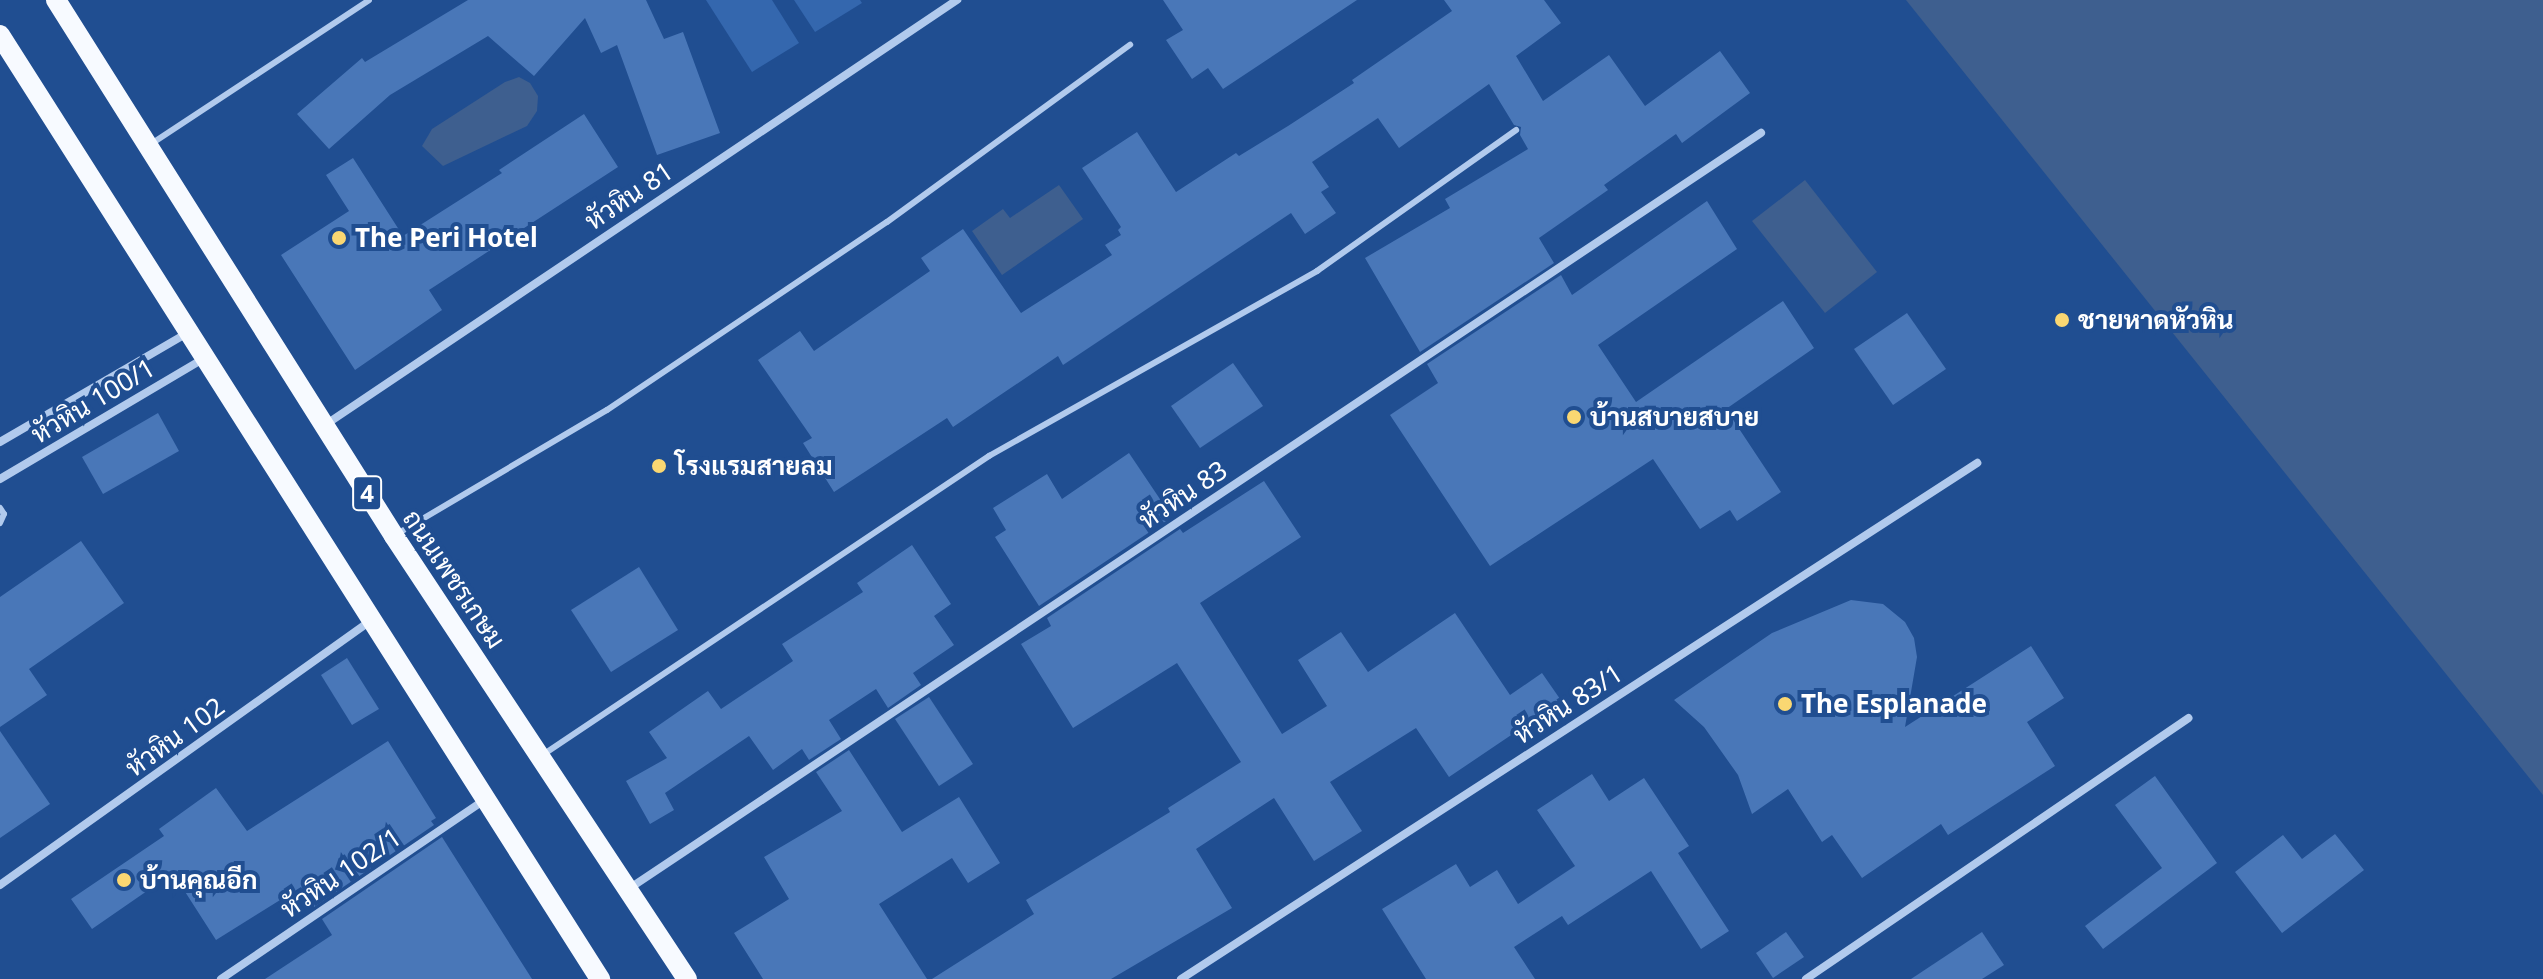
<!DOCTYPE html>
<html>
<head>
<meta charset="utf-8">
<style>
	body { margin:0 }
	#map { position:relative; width:2543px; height:979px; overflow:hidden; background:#204e91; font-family:"Noto Sans",Sarabun,sans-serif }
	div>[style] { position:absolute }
	.green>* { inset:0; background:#3467ae }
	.water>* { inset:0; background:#3e5f8f }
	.building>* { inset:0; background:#4977b8 }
	.service>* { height:6px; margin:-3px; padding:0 3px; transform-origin:3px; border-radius:3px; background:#b1caed }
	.minor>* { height:8px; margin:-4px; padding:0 4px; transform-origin:4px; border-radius:4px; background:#b1caed }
	.primary>* { height:20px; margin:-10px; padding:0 10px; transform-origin:10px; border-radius:10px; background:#f7faff }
	.dots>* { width:22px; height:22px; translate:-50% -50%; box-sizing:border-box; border:4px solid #204e91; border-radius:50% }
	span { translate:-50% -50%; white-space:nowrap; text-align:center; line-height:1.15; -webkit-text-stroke:8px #204e91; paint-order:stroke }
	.shield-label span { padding:2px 6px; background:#204e91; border:2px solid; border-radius:6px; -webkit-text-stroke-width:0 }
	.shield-label { font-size:24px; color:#fff; font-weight:700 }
	.street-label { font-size:26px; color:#fff }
	.poi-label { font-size:26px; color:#fff; font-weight:700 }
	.left { translate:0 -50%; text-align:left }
</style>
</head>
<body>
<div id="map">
	<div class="green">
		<div style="clip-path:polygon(706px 0,772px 0,799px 43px,752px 72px)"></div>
		<div style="clip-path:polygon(794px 0,860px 0,862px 3px,815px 32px)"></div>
	</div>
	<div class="water">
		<div style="clip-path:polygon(1906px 0,2543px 0,2543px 795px)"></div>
		<div style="clip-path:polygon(519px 77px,530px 83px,538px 96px,537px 111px,527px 126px,443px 166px,422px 146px,432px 129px,505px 82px)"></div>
		<div style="clip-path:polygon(1805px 180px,1877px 272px,1825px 313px,1752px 221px)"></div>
		<div style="clip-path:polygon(1059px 185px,1083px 219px,1002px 275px,972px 231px,1003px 209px,1010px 218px)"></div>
	</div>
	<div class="building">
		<div style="clip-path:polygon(468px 0,646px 0,664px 39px,683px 32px,720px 133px,657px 155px,617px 45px,601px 53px,585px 18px,534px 76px,488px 36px,390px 95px,329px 149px,297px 114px,362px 58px,365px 62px)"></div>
		<div style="clip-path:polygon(1163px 0,1357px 0,1223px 89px,1208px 68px,1192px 79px,1166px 40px,1183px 30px)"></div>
		<div style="clip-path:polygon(1444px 0,1544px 0,1561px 23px,1516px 56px,1543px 101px,1609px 55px,1645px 106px,1720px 51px,1750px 93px,1682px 143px,1676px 134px,1604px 185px,1608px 190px,1539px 238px,1554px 263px,1420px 352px,1365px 258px,1450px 208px,1445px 199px,1528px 149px,1520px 135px,1521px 127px,1514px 125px,1489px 84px,1399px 148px,1378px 118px,1312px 162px,1329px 187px,1321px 192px,1336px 213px,1305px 234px,1291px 213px,1063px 365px,1058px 356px,953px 427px,947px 418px,834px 492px,803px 443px,812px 438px,758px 360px,800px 331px,814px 351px,930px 271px,921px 258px,963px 229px,1021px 313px,1112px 255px,1105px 245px,1121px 235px,1118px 230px,1121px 227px,1082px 168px,1137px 132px,1176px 192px,1236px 153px,1239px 156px,1288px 126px,1354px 83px,1352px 80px,1452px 11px)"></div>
		<div style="clip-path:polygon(584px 114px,618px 167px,429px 290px,442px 310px,355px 370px,281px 255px,349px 211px,326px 175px,353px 158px,403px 236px,502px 173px,499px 170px)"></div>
		<div style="clip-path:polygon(1707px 201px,1737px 249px,1598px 345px,1636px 402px,1783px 301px,1814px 348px,1726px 409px,1781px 492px,1737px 521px,1730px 510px,1700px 529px,1653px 459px,1490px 566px,1390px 415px,1438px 383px,1427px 364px,1561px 275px,1572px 295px)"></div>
		<div style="clip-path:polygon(1907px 313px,1946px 369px,1893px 405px,1854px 349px)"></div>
		<div style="clip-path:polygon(1233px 363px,1263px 406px,1200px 448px,1171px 406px)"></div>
		<div style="clip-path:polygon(158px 413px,179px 451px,103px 494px,82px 457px)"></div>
		<div style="clip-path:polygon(1129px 453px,1172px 517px,1039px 606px,995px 537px,1006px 530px,993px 508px,1047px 474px,1062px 499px)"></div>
		<div style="clip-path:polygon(1264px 481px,1301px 537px,1200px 603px,1282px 734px,1327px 706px,1298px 660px,1341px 632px,1368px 672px,1455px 613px,1510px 695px,1542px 673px,1567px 709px,1543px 725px,1538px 717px,1449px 777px,1416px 728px,1330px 782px,1362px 831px,1314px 861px,1274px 798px,1196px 849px,1232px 908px,1111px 979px,932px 979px,1034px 914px,1026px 900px,1170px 812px,1168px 808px,1241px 762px,1177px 663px,1073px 728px,1021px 644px,1051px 626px,1047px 618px,1180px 529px,1183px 533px)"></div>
		<div style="clip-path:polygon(81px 541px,124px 603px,29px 669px,47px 695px,0 727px,0 597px)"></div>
		<div style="clip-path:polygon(912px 545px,951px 604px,934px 616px,954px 645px,913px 673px,921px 685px,888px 708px,876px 689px,829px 720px,841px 739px,809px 760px,802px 749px,773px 770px,749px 736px,665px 793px,674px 810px,650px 824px,626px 781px,667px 758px,649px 732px,708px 691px,721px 709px,793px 661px,782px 644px,863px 592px,857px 583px)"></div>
		<div style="clip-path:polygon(639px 567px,678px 630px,611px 672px,571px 610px)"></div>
		<div style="clip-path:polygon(1851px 600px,1883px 604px,1905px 622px,1914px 638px,1917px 657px,1905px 727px,2031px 646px,2064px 698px,2027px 722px,2055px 766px,1948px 835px,1941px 824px,1862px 878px,1832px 835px,1822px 842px,1788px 789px,1752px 814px,1738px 775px,1704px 727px,1674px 700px,1772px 633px)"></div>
		<div style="clip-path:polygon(347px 658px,379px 709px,352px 725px,321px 675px)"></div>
		<div style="clip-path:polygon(929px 697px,973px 764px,939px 786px,895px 719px)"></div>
		<div style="clip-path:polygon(0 731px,50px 804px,0 838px)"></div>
		<div style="clip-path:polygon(388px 741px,436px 818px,431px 821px,434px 825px,314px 907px,301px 887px,216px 940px,173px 873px,92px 929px,71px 899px,164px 836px,159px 829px,216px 788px,247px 831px)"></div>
		<div style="clip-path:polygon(849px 750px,902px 832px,959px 797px,1000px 863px,968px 883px,952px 858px,879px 904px,927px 979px,763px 979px,734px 933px,789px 899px,764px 857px,842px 811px,816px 772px)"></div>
		<div style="clip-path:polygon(1592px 774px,1609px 801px,1644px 778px,1689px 846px,1678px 853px,1729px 931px,1701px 949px,1651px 871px,1568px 925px,1562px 916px,1514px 947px,1535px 979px,1426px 979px,1382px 909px,1456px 864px,1470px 887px,1497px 870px,1518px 904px,1575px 866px,1537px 810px)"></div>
		<div style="clip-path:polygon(2155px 776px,2217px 863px,2103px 949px,2085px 926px,2162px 868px,2115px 805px)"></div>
		<div style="clip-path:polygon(2335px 834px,2364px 870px,2282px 933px,2235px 872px,2283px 835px,2302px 859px)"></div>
		<div style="clip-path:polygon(442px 837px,532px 979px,265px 979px,332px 935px,322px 919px)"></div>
		<div style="clip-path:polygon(1786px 932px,1804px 957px,1773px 978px,1756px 953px)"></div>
		<div style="clip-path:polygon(1982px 932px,2004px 965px,1982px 979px,1911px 979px)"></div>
	</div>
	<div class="service">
		<div style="left:151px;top:144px;width:261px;rotate:-33.4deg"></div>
		<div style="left:0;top:508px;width:7px;rotate:56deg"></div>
		<div style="left:4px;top:514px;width:10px;rotate:114deg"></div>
		<div style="left:397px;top:534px;width:244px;rotate:-30.6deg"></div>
		<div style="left:607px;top:410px;width:337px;rotate:-33.9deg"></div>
		<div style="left:887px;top:222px;width:301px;rotate:-36.1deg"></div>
		<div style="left:544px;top:754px;width:536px;rotate:-33.81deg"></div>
		<div style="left:989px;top:456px;width:377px;rotate:-29.4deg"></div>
		<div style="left:1317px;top:271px;width:244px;rotate:-35.3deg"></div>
	</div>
	<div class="minor">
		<div style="left:325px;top:425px;width:762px;rotate:-33.92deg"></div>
		<div style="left:0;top:442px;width:219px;rotate:-30.2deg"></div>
		<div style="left:0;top:479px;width:238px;rotate:-30.6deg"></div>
		<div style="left:0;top:885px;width:456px;rotate:-35.5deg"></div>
		<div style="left:630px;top:888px;width:1360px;rotate:-33.73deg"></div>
		<div style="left:221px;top:979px;width:318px;rotate:-34.2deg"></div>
		<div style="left:1181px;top:979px;width:949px;rotate:-32.95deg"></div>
		<div style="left:1806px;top:979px;width:463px;rotate:-34.3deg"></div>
	</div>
	<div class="primary">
		<div style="left:56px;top:0;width:634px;rotate:57.76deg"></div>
		<div style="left:394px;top:536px;width:531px;rotate:56.52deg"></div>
		<div style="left:0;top:35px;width:1119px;rotate:57.56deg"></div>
	</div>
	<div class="dots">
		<div style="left:339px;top:238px;background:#fad772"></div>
		<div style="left:2062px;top:320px;background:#fad772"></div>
		<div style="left:1574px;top:417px;background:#fad772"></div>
		<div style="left:659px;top:466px;background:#fad772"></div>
		<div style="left:1785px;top:704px;background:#fad772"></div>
		<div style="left:124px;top:880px;background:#fad772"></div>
	</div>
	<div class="shield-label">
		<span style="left:367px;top:493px">4</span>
	</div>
	<div class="street-label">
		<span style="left:629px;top:196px;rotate:-34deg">หัวหิน 81</span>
		<span style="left:93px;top:401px;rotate:-31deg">หัวหิน 100/1</span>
		<span style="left:1183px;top:495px;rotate:-34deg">หัวหิน 83</span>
		<span style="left:454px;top:579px;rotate:56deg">ถนนเพชรเกษม</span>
		<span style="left:1568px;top:704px;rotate:-33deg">หัวหิน 83/1</span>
		<span style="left:175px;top:737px;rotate:-36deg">หัวหิน 102</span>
		<span style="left:341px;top:873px;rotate:-34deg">หัวหิน 102/1</span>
	</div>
	<div class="poi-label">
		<span class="left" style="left:355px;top:238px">The Peri Hotel</span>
		<span class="left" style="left:2078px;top:320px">ชายหาดหัวหิน</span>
		<span class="left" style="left:1590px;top:417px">บ้านสบายสบาย</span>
		<span class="left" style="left:675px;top:466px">โรงแรมสายลม</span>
		<span class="left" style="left:1801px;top:704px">The Esplanade</span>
		<span class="left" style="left:140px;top:880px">บ้านคุณอีก</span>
	</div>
</div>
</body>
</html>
